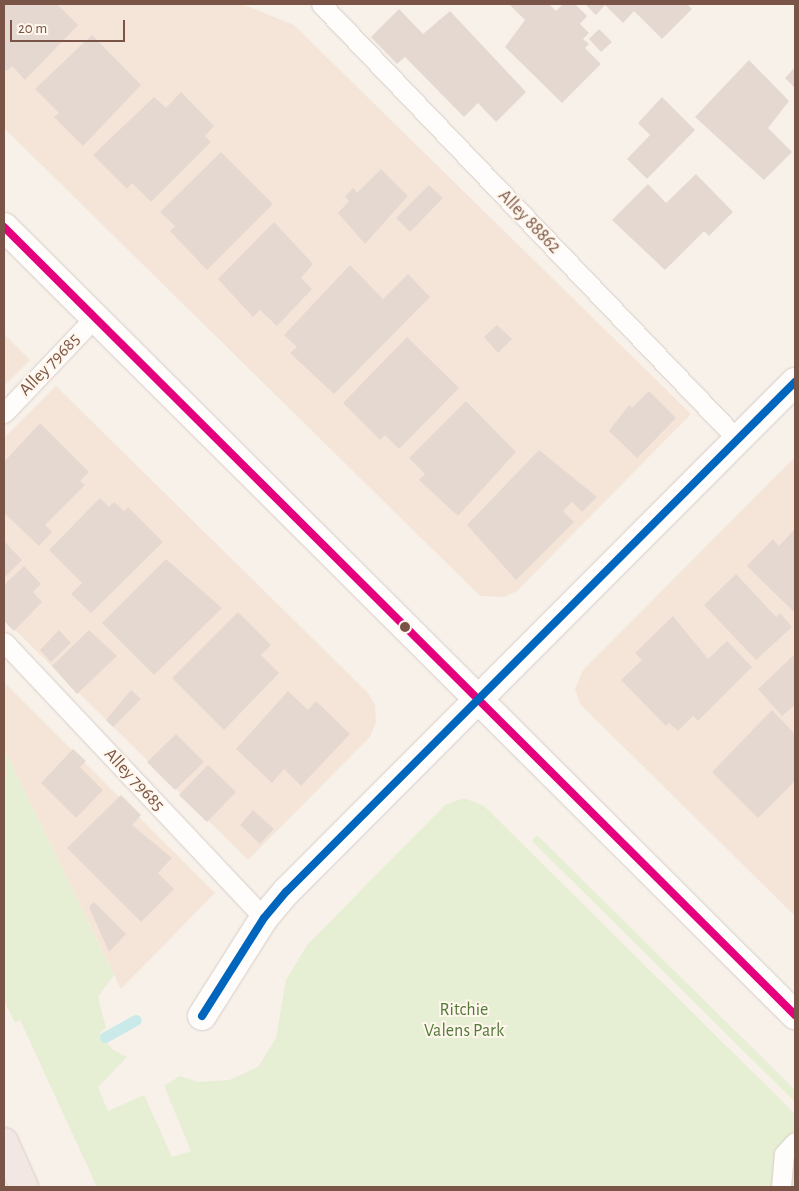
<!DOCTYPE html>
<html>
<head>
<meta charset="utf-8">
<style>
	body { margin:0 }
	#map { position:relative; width:799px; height:1191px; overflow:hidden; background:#f8f1ea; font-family:"Alegreya Sans",sans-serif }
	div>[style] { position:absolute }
	.residential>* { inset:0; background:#f4e5d8 }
	.green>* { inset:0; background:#e6efd3 }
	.stream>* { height:11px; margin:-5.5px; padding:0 5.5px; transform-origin:5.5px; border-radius:5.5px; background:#caeaea }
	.building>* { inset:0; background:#e5d8d1 }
	.roads { filter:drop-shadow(0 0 1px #d7cdc6) drop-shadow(0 0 1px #d7cdc6) }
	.service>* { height:19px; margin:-9.5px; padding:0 9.5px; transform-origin:9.5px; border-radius:9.5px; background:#fefdfc }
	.minor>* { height:28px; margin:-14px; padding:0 14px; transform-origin:14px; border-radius:14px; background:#fefdfc }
	.tertiary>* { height:28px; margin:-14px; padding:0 14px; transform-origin:14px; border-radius:14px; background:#fefdfc }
	.motorway>* { height:28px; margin:-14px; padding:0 14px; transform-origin:14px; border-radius:14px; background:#f2e7e3 }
	.bus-1>* { height:8px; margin:-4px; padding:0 4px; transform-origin:4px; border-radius:4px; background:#e5007d }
	.bus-2>* { height:8px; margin:-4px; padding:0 4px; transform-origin:4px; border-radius:4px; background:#0065bd }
	.dots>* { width:14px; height:14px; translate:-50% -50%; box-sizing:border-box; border:2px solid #fff6ec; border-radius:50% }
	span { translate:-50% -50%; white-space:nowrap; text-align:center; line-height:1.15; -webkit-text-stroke:4px #fff6ec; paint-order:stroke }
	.street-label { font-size:18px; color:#7a5446 }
	.park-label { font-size:18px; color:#537a3b }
	.frame { position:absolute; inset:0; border:5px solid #7a5446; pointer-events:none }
	.scale { position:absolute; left:10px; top:20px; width:115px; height:22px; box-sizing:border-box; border:2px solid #7a5446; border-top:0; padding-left:6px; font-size:15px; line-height:18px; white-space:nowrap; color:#7a5446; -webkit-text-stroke:4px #fff6ec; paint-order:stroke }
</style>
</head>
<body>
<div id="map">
	<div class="residential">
		<div style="clip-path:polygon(4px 4px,242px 4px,294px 25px,691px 414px,517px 591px,504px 597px,480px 596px,4px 128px)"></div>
		<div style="clip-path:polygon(4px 334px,30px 360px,4px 386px)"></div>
		<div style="clip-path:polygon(56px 386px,369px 694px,375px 705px,376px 722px,370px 737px,248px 860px,4px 619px,4px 438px)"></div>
		<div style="clip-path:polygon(795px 457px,795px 916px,581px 705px,575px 689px,583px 670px)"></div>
		<div style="clip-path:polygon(4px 682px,215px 893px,121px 989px,4px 749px)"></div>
	</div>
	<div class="green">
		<div style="clip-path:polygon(4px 749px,114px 975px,98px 997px,106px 1028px,100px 1033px,113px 1050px,127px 1057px,98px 1087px,108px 1111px,144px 1095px,172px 1157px,191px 1151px,164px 1086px,180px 1076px,198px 1082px,229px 1080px,258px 1067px,276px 1038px,286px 980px,307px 945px,445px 805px,464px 798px,484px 806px,795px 1114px,795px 1187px,97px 1187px,20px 1020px,15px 1023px,4px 1000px)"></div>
		<div style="clip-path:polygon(537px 835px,795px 1090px,794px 1101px,532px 841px)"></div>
	</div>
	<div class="stream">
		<div style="left:105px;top:1037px;width:35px;rotate:-29deg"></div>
	</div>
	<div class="building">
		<div style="clip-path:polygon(4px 4px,57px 4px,78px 25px,25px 80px,12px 66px,7px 71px,4px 68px)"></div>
		<div style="clip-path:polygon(509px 4px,549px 4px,556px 11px,563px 4px,575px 4px,587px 16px,580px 24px,589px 33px,583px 39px,589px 44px,585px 48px,601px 64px,562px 103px,505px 47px,525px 20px)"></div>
		<div style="clip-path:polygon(585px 4px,687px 4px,692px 9px,662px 39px,634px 11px,623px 23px,605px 5px,596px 15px)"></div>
		<div style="clip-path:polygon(399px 9px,423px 34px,450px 11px,526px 92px,496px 122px,478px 103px,464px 117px,405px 57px,397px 64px,371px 37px)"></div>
		<div style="clip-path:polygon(599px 29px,612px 42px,601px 52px,589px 39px)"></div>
		<div style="clip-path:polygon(92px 35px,141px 85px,83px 146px,54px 117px,59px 113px,35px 89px)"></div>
		<div style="clip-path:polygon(749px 60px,789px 101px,768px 128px,792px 152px,764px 180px,695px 117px)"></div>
		<div style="clip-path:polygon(795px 67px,795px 88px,785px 78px)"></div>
		<div style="clip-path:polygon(181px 92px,214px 126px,205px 136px,211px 142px,151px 202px,132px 183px,127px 189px,93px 155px,154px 97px,166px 108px)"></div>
		<div style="clip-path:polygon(662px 97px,695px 130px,647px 179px,627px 159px,650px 135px,638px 123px)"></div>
		<div style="clip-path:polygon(221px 152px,273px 204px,207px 270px,170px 231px,175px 226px,160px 212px)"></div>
		<div style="clip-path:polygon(381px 169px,408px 196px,365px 244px,338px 213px,349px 201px,345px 197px,353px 188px,357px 193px)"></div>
		<div style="clip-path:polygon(696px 174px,733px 212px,709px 236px,704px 231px,665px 270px,612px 220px,648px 184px,666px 203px)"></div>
		<div style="clip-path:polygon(429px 185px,443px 198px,410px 232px,396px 218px)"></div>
		<div style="clip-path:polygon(274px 222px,313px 264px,301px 278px,312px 289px,277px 326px,260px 310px,253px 317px,218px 279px)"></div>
		<div style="clip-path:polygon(350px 265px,383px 299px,408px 274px,430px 297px,334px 394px,290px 353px,297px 347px,284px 335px)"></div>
		<div style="clip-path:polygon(497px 325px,512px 339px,498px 353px,484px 337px)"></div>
		<div style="clip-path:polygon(407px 337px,459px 388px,399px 449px,385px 435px,380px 440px,343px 403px)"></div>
		<div style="clip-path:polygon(649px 391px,676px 418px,637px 458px,609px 431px,629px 405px,632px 408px)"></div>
		<div style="clip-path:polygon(466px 401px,516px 452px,458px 516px,419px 480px,425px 474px,409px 458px)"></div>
		<div style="clip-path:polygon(40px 423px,89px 472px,80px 481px,85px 485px,45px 525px,52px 532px,39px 546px,4px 513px,4px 462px)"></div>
		<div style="clip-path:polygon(539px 450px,597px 497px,582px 512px,572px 502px,563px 511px,574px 522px,516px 580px,467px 525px)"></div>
		<div style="clip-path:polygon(100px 498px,109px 507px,114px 502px,124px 511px,128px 507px,163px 542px,91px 613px,71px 594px,82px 583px,49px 550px)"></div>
		<div style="clip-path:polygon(795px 529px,795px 613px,747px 566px,773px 539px,779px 546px)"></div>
		<div style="clip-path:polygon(4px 541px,22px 560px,4px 578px)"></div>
		<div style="clip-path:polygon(166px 559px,222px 608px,154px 675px,102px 623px)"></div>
		<div style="clip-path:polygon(24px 566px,41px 584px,33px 592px,42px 602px,14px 631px,4px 621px,4px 585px)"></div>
		<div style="clip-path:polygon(736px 574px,776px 617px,780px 613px,792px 627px,756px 660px,704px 605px)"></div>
		<div style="clip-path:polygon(238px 612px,271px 645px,261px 655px,279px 673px,224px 730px,172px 678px)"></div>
		<div style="clip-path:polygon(673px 616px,708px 659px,727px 641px,752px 667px,698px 721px,693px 716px,678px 731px,669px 723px,666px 726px,621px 680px,642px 660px,635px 653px)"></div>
		<div style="clip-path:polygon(59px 630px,71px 643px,51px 662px,40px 650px)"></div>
		<div style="clip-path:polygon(89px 630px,117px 656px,77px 694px,52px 666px)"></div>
		<div style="clip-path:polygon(795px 654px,795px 705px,782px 716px,758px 689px)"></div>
		<div style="clip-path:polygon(131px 690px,141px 699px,113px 727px,106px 720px)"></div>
		<div style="clip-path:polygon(288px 691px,308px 710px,316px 701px,350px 734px,301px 786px,284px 769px,272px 783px,236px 749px)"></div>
		<div style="clip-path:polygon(772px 710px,795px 734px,795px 781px,758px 818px,712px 772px)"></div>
		<div style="clip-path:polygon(176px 734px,204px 762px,175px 790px,147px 762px)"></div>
		<div style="clip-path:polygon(73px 749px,86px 761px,80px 767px,103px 790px,76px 818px,41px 783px)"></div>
		<div style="clip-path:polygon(208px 765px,236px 792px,207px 822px,179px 795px)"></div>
		<div style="clip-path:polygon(121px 795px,141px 815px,132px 825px,172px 858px,158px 873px,174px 889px,141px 922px,67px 848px)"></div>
		<div style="clip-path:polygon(253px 810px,274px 829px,260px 844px,240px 825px)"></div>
		<div style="clip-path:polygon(94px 902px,126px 934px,109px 952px,89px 907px)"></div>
	</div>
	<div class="roads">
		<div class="service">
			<div style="left:321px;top:4px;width:603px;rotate:46.28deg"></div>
			<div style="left:4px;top:413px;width:132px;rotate:-46.5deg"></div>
			<div style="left:4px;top:642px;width:379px;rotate:46.7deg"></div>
			<div style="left:781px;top:1187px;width:33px;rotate:-85deg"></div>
			<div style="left:784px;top:1154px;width:16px;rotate:-47deg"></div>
		</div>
		<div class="minor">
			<div style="left:202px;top:1016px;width:116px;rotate:-57.7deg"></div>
			<div style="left:264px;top:918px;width:35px;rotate:-50deg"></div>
			<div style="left:287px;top:891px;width:719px;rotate:-45.06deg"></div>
		</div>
		<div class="tertiary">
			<div style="left:4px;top:227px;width:1117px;rotate:44.89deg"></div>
		</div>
		<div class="motorway">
			<div style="left:4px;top:1142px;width:49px;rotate:66deg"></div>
		</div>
	</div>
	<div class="bus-1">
		<div style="left:4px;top:227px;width:1117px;rotate:44.89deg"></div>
	</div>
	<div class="bus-2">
		<div style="left:202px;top:1016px;width:116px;rotate:-57.7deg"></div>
		<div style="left:264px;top:918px;width:35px;rotate:-50deg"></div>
		<div style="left:287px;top:891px;width:719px;rotate:-45.06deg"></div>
	</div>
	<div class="dots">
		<div style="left:405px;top:627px;background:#7a5446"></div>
	</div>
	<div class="street-label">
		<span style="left:529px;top:222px;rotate:46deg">Alley 88862</span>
		<span style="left:50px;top:365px;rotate:-46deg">Alley 79685</span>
		<span style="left:134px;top:780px;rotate:47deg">Alley 79685</span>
	</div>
	<div class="park-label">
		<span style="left:464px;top:1021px">Ritchie<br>Valens Park</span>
	</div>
	<div class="frame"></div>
	<div class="scale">20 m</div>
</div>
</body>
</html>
